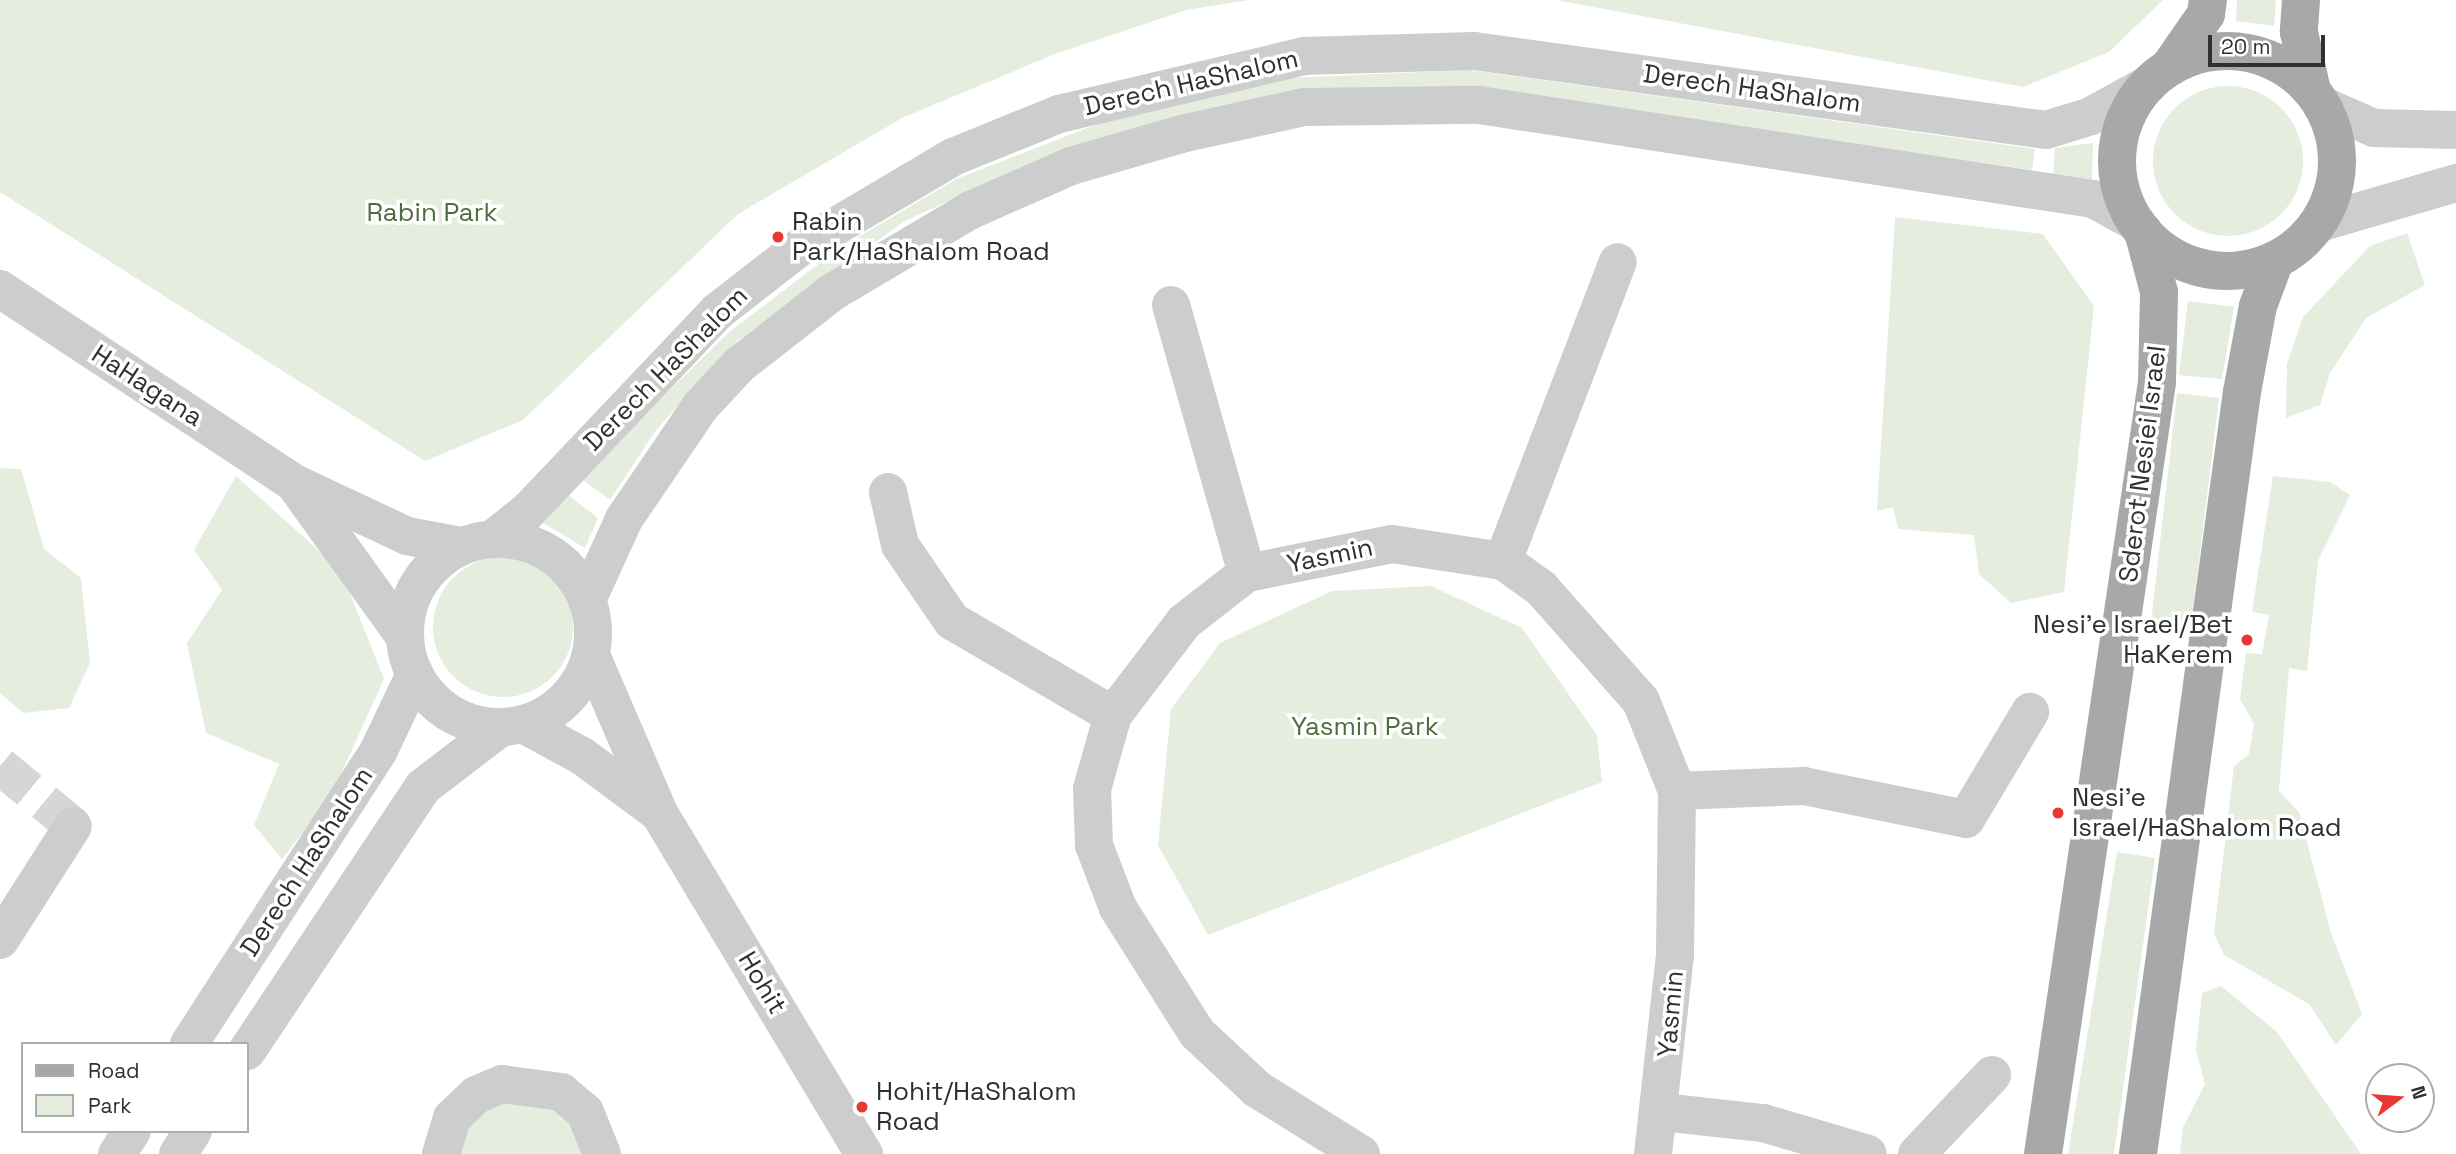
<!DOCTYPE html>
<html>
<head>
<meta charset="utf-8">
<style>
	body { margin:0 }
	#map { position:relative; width:2456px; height:1154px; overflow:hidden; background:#fff; font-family:"Space Grotesk",sans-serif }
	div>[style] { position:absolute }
	.green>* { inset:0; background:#e5edde }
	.round { border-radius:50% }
	.minor-tunnel>* { height:38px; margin-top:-19px; transform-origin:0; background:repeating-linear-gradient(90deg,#d6d6d6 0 38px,transparent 0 57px) }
	.minor>* { height:38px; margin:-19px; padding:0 19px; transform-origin:19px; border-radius:19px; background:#cdcdcd }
	.minor>.ring { margin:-19px; padding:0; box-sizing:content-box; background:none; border:38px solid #cdcdcd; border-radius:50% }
	.major>* { height:38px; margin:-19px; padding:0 19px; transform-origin:19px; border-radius:19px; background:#a8a8a8 }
	.major>.ring { margin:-19px; padding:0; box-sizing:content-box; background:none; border:38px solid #a8a8a8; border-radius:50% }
	.dots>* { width:19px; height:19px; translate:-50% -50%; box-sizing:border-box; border:4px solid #fff; border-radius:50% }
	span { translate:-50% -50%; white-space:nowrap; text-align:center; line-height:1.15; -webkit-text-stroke:7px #fff; paint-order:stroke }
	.street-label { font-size:26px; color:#303030 }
	.park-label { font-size:26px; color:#4e6d3d }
	.poi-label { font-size:26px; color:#303030 }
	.left { translate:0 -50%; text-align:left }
	.right { translate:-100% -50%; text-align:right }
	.legend { position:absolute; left:21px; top:1042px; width:228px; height:91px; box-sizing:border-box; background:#fff; border:2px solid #acacac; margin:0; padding:9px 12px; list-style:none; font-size:21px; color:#303030 }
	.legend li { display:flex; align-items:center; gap:14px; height:35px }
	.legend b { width:35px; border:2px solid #acacac }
	.north { position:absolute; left:2365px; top:1063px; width:70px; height:70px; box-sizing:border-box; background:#fff; border:2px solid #acacac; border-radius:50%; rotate:74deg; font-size:19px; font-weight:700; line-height:28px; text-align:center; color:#303030 }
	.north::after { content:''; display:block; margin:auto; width:24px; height:32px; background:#e73833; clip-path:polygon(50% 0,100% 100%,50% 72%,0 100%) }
	.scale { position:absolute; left:2208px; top:35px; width:117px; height:32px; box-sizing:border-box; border:4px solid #303030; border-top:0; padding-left:9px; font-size:21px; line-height:24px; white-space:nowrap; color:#303030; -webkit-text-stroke:5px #fff; paint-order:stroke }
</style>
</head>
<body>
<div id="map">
	<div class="green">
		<div style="clip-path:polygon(0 0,1249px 0,1186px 10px,1055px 54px,902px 118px,738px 214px,523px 420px,425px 461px,0 192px)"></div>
		<div style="clip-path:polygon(1556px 0,2163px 0,2109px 52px,2023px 87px)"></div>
		<div style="clip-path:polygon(2237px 0,2276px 0,2274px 26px,2236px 21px)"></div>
		<div style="clip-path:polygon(1470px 70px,2035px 149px,2032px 170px,1530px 95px,1030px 164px,905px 221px,737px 341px,656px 430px,610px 500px,580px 478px,728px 333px,837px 250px,956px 179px,1100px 123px,1286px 78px)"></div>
		<div class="round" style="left:2153px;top:86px;width:150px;height:150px"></div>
		<div style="clip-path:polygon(2093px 143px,2092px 180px,2053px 175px,2055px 148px)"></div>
		<div style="clip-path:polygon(1895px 217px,2043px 234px,2094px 306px,2064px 592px,2011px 603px,1979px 574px,1974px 535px,1898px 529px,1893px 507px,1877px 511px)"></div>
		<div style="clip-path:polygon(2407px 233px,2425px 285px,2366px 318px,2330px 373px,2320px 405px,2286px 418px,2287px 364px,2303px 317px,2370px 246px)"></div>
		<div style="clip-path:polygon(2188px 301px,2234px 307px,2222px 379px,2179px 375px)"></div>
		<div style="clip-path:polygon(2177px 393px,2219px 398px,2191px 626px,2151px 623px)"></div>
		<div style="clip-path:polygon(0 468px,21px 469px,44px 549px,81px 578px,90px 663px,69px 708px,23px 713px,0 693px)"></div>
		<div style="clip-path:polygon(236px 476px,341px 571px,384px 679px,330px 798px,282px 859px,254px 825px,279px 764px,206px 733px,187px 643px,222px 590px,194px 550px)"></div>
		<div style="clip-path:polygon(2273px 476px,2330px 482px,2350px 495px,2318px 561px,2307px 671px,2289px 668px,2279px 791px,2299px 812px,2331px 933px,2362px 1014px,2336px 1045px,2309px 1004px,2224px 955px,2214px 934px,2234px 766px,2249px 754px,2254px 724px,2240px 699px,2246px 653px,2262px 654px,2269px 615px,2252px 612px)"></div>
		<div style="clip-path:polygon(568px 495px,598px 518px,585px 548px,543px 523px)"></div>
		<div class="round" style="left:433px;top:557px;width:140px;height:140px"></div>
		<div style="clip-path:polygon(1431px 586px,1522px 628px,1597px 735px,1602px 782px,1208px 935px,1158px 845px,1171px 709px,1220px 643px,1332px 591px)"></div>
		<div style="clip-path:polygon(2117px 852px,2155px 858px,2114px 1154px,2068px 1154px)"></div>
		<div style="clip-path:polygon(2221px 986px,2277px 1032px,2361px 1154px,2180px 1154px,2183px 1127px,2205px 1084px,2196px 1050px,2202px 993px)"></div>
		<div style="clip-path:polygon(495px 1099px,566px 1112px,585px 1154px,454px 1154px,469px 1115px)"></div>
	</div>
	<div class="minor-tunnel">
		<div style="left:0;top:766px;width:94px;rotate:39.4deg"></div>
	</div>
	<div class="minor">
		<div style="left:2322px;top:105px;width:57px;rotate:23.9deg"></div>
		<div style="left:2374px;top:128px;width:82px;rotate:1.4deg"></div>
		<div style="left:2319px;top:223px;width:143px;rotate:-16.3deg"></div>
		<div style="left:0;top:289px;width:352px;rotate:33.4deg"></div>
		<div style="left:294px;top:483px;width:125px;rotate:25.1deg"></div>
		<div style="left:407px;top:536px;width:55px;rotate:10.5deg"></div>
		<div style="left:1171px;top:305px;width:279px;rotate:74.2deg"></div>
		<div style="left:294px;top:483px;width:190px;rotate:54.2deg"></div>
		<div style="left:888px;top:492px;width:54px;rotate:77.2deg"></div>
		<div style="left:900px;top:545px;width:92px;rotate:55.6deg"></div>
		<div style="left:952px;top:621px;width:186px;rotate:30.3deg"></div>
		<div style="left:494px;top:538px;width:43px;rotate:-38.5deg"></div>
		<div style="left:528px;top:511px;width:276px;rotate:-46.5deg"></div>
		<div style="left:718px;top:311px;width:103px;rotate:-37.9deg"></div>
		<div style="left:799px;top:248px;width:179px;rotate:-30.6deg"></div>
		<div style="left:953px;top:157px;width:114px;rotate:-22.1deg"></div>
		<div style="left:1059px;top:114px;width:252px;rotate:-13.3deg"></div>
		<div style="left:1304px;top:56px;width:170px;rotate:-1.7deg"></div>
		<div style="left:1474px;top:51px;width:577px;rotate:7.86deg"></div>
		<div style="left:2046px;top:130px;width:47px;rotate:-17.3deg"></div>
		<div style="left:2091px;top:116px;width:66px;rotate:-28.9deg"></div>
		<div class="ring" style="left:405px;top:539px;width:150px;height:150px"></div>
		<div style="left:1503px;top:561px;width:320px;rotate:-69deg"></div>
		<div style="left:587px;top:600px;width:89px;rotate:-65.4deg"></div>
		<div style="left:624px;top:519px;width:135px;rotate:-55.8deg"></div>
		<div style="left:700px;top:407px;width:57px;rotate:-47.1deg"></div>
		<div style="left:739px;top:365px;width:117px;rotate:-38deg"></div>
		<div style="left:831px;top:293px;width:163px;rotate:-30.7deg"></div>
		<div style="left:971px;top:210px;width:109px;rotate:-23.7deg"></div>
		<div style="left:1071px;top:166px;width:115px;rotate:-16.2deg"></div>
		<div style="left:1181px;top:134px;width:126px;rotate:-12.4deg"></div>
		<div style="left:1304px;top:107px;width:175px;rotate:-0.7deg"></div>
		<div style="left:1479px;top:105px;width:621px;rotate:8.7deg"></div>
		<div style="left:2093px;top:199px;width:50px;rotate:28.6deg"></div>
		<div style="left:591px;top:655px;width:172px;rotate:66.7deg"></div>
		<div style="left:659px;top:813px;width:398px;rotate:59deg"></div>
		<div style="left:523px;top:724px;width:67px;rotate:28.5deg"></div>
		<div style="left:582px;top:756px;width:96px;rotate:36.5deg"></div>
		<div style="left:1677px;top:791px;width:127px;rotate:-2.3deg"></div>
		<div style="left:1804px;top:786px;width:165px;rotate:11.5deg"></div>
		<div style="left:1966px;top:819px;width:125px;rotate:-59.1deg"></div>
		<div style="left:0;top:940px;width:135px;rotate:-57.4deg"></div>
		<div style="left:189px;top:1044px;width:348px;rotate:-57.1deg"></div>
		<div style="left:378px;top:752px;width:86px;rotate:-64.6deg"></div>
		<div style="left:247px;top:1051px;width:317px;rotate:-56.3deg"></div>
		<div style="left:423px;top:787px;width:97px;rotate:-37.5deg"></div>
		<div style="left:1662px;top:1112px;width:102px;rotate:6.2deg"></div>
		<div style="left:1763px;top:1123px;width:109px;rotate:16.4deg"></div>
		<div style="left:117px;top:1154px;width:27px;rotate:-57deg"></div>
		<div style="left:178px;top:1154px;width:27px;rotate:-57deg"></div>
		<div style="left:441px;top:1154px;width:38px;rotate:-73deg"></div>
		<div style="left:452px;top:1118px;width:33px;rotate:-44deg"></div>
		<div style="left:476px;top:1095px;width:28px;rotate:-23deg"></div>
		<div style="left:502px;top:1084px;width:60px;rotate:7.7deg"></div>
		<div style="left:561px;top:1092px;width:31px;rotate:40deg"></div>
		<div style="left:585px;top:1112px;width:45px;rotate:68deg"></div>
		<div style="left:1361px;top:1154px;width:123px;rotate:-148deg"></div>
		<div style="left:1257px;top:1089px;width:82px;rotate:-137deg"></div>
		<div style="left:1197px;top:1033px;width:148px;rotate:-122.3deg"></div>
		<div style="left:1118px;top:908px;width:67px;rotate:-110.9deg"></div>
		<div style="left:1094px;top:845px;width:56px;rotate:-92deg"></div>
		<div style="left:1092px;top:789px;width:77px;rotate:-74.2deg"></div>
		<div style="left:1113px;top:715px;width:117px;rotate:-52.6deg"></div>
		<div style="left:1184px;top:622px;width:80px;rotate:-37.9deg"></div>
		<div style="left:1247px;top:573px;width:148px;rotate:-11.3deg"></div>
		<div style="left:1392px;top:544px;width:112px;rotate:8.7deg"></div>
		<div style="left:1503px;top:561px;width:47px;rotate:35.4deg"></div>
		<div style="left:1541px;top:588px;width:151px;rotate:48.5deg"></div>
		<div style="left:1641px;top:701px;width:97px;rotate:68.2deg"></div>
		<div style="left:1677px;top:791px;width:164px;rotate:90.7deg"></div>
		<div style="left:1675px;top:955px;width:200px;rotate:96.3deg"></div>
		<div style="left:1917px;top:1154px;width:109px;rotate:-46.5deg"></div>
	</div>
	<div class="major">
		<div style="left:2301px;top:0;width:32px;rotate:94deg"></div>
		<div style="left:2299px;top:32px;width:60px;rotate:77.6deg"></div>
		<div class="ring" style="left:2117px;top:51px;width:182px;height:182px"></div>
		<div style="left:2170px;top:66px;width:63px;rotate:-55.3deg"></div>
		<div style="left:2206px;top:14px;width:14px;rotate:-82deg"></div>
		<div style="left:2043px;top:1154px;width:780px;rotate:-81.6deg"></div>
		<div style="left:2157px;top:382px;width:90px;rotate:-88.7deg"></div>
		<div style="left:2159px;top:292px;width:63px;rotate:-104.7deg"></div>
		<div style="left:2138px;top:1154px;width:769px;rotate:-82.23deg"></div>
		<div style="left:2242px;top:392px;width:87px;rotate:-79.5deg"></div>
		<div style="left:2258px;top:306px;width:49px;rotate:-69.7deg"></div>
	</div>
	<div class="dots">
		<div style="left:778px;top:237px;background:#e73833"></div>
		<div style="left:2247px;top:640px;background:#e73833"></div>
		<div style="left:2058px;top:813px;background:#e73833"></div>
		<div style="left:862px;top:1107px;background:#e73833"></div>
	</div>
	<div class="street-label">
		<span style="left:1191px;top:83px;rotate:-13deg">Derech HaShalom</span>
		<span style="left:1752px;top:89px;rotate:8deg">Derech HaShalom</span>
		<span style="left:666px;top:369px;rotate:-45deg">Derech HaShalom</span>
		<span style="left:147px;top:386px;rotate:33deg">HaHagana</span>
		<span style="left:2143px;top:464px;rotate:-83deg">Sderot Nesiei Israel</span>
		<span style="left:1330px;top:556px;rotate:-12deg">Yasmin</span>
		<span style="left:307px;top:862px;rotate:-57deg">Derech HaShalom</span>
		<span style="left:762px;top:983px;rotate:59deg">Hohit</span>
		<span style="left:1671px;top:1014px;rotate:-85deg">Yasmin</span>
	</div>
	<div class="park-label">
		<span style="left:432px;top:213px">Rabin Park</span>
		<span style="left:1365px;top:727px">Yasmin Park</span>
	</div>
	<div class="poi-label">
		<span class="left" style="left:792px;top:237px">Rabin<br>Park/HaShalom Road</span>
		<span class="right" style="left:2233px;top:640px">Nesi'e Israel/Bet<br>HaKerem</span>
		<span class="left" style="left:2072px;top:813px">Nesi'e<br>Israel/HaShalom Road</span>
		<span class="left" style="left:876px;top:1107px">Hohit/HaShalom<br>Road</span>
	</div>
	<ul class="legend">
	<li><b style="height:9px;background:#a8a8a8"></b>Road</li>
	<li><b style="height:19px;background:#e5edde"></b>Park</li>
	</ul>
	<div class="north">N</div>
	<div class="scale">20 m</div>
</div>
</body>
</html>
